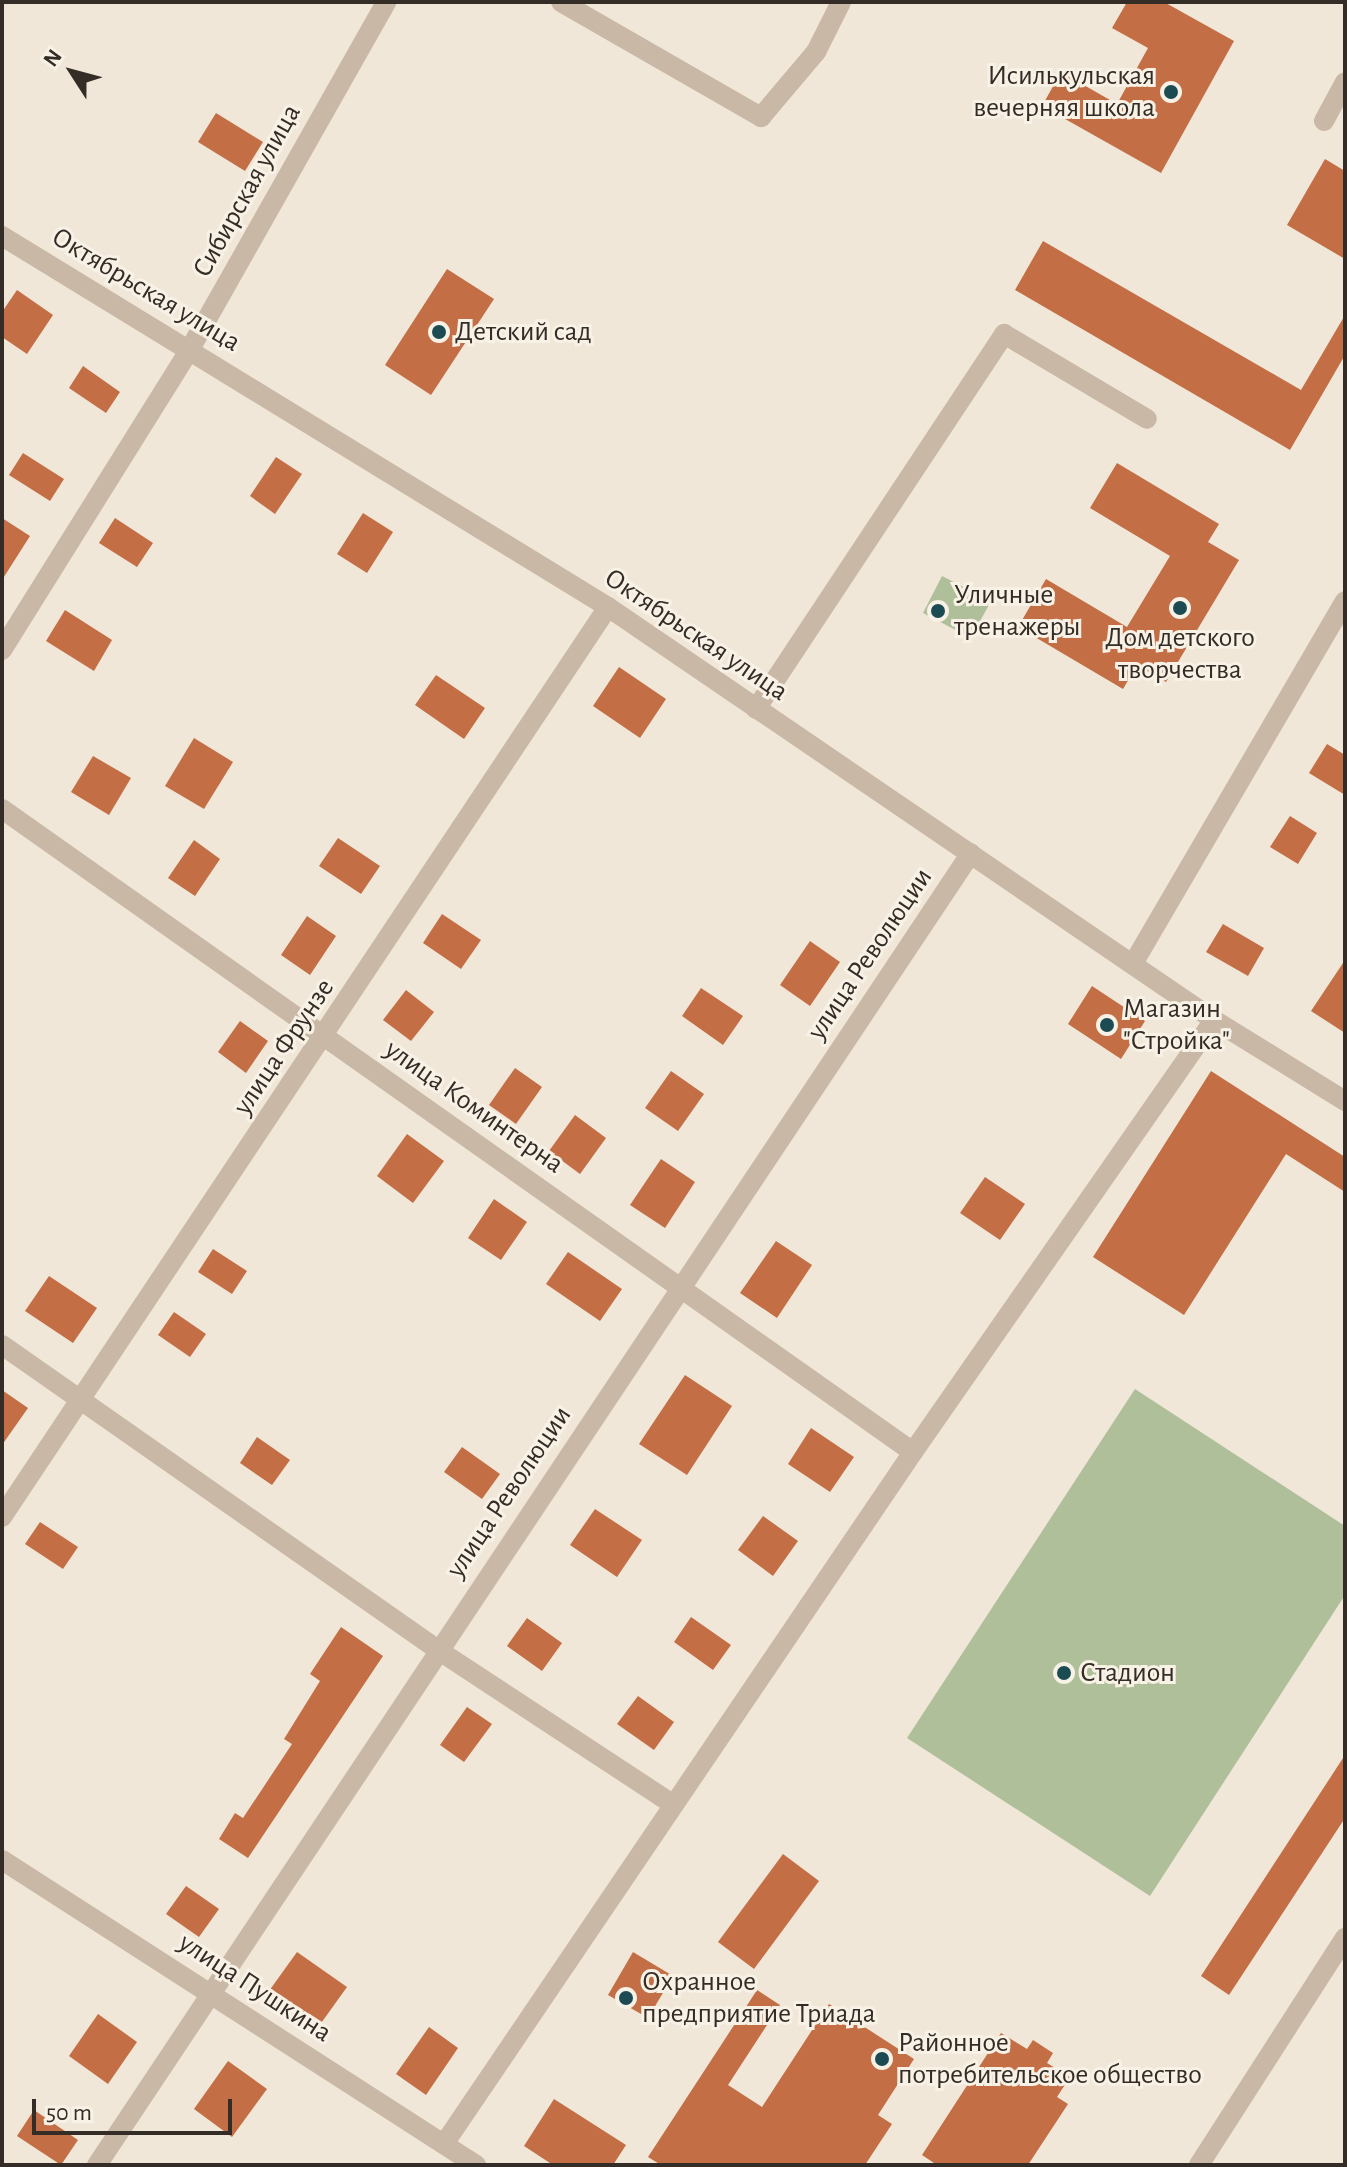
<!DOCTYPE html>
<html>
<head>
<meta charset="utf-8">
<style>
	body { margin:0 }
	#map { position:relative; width:1347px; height:2167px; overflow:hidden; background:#f0e7d9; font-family:"Alegreya Sans",sans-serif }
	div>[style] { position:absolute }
	.green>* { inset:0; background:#afbf99 }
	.building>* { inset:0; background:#c36e44 }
	.minor>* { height:20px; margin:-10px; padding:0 10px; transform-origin:10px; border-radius:10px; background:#c8b8a5 }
	.dots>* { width:22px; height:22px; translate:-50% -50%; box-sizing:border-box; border:4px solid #f8f1e5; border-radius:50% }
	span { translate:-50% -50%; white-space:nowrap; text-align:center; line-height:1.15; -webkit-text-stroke:6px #f8f1e5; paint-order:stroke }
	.poi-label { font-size:28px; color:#342c26 }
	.right { translate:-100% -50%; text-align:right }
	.left { translate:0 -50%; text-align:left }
	.street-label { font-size:28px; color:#342c26 }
	.frame { position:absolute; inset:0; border:4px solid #342c26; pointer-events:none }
	.north { position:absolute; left:32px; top:32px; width:80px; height:80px; -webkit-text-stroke:6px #f8f1e5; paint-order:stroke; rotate:306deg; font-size:22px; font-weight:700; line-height:32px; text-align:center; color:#342c26 }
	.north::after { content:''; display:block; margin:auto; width:28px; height:36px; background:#342c26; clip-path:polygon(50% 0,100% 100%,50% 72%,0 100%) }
	.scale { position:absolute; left:32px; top:2099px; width:200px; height:36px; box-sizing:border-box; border:4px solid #342c26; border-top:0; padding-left:10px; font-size:24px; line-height:28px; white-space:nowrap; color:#342c26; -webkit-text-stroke:6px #f8f1e5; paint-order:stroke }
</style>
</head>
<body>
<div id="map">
	<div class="green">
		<div style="clip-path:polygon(942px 576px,991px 601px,971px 638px,923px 613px)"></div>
		<div style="clip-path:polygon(1135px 1389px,1345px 1526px,1345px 1595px,1150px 1896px,907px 1738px)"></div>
	</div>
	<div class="building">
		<div style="clip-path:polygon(1127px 2px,1164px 2px,1234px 41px,1161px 173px,1042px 106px,1061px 72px,1117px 104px,1148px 48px,1112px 28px)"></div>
		<div style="clip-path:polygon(216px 113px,263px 142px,245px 171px,198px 142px)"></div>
		<div style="clip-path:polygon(1325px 159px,1345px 171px,1345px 259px,1287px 225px)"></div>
		<div style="clip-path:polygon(1043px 241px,1301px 390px,1345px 315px,1345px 355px,1290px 450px,1015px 290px)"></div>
		<div style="clip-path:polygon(447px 269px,494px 299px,431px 395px,385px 365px)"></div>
		<div style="clip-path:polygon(17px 290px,53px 315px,27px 354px,2px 337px,2px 312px)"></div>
		<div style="clip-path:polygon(83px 366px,120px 392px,106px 413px,69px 388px)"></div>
		<div style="clip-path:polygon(23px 453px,64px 479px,50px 501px,9px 475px)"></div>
		<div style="clip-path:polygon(276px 457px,302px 474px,275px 514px,250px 496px)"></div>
		<div style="clip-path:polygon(1117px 463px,1219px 524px,1208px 542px,1239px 560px,1166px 682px,1137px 665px,1123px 689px,1018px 627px,1046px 579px,1127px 627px,1170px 556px,1090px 508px)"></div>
		<div style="clip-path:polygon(363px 513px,393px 532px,367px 573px,337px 554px)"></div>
		<div style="clip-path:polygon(2px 518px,30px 536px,2px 580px)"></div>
		<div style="clip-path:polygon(115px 518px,153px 543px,137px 567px,99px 543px)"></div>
		<div style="clip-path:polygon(65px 610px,112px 640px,94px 671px,46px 641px)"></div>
		<div style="clip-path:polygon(619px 667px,666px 699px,640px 738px,593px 706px)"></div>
		<div style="clip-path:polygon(436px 675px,485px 708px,464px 739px,415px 705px)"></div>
		<div style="clip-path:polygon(194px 738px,233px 762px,204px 809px,165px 786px)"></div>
		<div style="clip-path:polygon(1327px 744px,1345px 755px,1345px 795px,1309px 773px)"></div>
		<div style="clip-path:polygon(93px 756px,131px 778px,109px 815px,71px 792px)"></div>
		<div style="clip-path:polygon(1290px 816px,1317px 833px,1298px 864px,1270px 847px)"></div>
		<div style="clip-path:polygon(338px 838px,380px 866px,361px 894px,319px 866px)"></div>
		<div style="clip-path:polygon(194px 840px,220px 859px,195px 896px,168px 878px)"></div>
		<div style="clip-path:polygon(442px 914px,481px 940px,461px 969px,423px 943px)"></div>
		<div style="clip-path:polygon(307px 916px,336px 936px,310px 975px,281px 955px)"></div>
		<div style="clip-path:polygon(1223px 924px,1264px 948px,1248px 976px,1206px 952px)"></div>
		<div style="clip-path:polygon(810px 941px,840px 962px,810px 1006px,780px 985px)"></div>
		<div style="clip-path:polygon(1345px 960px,1345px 1033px,1311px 1011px)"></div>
		<div style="clip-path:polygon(1092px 986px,1145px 1021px,1121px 1059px,1068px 1024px)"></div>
		<div style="clip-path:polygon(701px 988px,743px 1016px,723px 1045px,682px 1016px)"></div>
		<div style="clip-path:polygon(406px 990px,434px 1012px,411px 1041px,383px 1020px)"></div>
		<div style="clip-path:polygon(240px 1021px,268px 1041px,246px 1073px,218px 1052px)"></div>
		<div style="clip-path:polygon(515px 1068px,542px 1087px,516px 1124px,489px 1105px)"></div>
		<div style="clip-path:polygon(671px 1071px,704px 1094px,678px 1131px,645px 1108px)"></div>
		<div style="clip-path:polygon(1211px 1071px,1345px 1157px,1345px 1192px,1286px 1154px,1184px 1315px,1093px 1257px)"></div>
		<div style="clip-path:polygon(575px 1115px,606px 1138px,580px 1174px,549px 1151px)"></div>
		<div style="clip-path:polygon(407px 1134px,444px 1161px,413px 1203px,377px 1176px)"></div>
		<div style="clip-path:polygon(661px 1159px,695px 1182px,665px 1228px,630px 1205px)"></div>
		<div style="clip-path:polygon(985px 1177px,1025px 1204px,1000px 1240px,960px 1213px)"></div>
		<div style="clip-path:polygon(494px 1199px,527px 1222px,501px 1260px,468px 1238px)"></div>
		<div style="clip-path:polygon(776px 1241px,812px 1265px,777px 1318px,740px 1293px)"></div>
		<div style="clip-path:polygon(213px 1249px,247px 1271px,232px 1294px,198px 1272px)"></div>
		<div style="clip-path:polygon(568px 1252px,622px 1289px,600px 1321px,546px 1284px)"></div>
		<div style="clip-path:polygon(49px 1276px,97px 1308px,73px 1343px,25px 1311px)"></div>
		<div style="clip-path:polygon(174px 1312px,206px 1334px,190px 1357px,158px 1335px)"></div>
		<div style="clip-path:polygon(685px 1375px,732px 1406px,687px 1475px,639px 1444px)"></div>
		<div style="clip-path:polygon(2px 1390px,28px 1408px,2px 1445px)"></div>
		<div style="clip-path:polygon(811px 1428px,854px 1457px,830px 1492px,788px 1464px)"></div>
		<div style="clip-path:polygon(257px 1437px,290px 1460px,272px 1485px,240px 1463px)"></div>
		<div style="clip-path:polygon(462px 1447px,500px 1474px,482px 1499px,444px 1472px)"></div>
		<div style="clip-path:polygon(595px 1509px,642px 1540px,617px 1577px,570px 1545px)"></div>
		<div style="clip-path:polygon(763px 1516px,798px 1541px,773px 1576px,738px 1550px)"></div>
		<div style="clip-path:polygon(40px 1522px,78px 1547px,63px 1569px,25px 1544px)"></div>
		<div style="clip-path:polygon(691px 1617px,731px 1645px,713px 1670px,674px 1642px)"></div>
		<div style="clip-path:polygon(527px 1618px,562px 1643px,542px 1671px,507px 1646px)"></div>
		<div style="clip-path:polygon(341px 1627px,383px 1656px,248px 1858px,219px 1839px,235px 1813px,243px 1818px,292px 1744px,284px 1739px,320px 1681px,310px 1674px)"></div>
		<div style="clip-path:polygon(638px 1696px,674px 1722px,654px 1750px,617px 1724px)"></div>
		<div style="clip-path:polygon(467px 1707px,492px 1724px,464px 1762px,440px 1745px)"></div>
		<div style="clip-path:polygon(1345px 1755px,1345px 1818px,1229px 1995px,1201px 1976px)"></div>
		<div style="clip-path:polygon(783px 1854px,819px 1881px,754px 1969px,718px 1942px)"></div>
		<div style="clip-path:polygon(186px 1886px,219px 1909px,199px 1937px,166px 1914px)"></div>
		<div style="clip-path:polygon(297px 1952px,347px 1987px,319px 2026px,269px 1991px)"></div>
		<div style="clip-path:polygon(633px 1952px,673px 1976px,648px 2018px,608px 1995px)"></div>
		<div style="clip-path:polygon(757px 1990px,780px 2005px,728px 2085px,762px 2107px,829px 2004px,914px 2059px,878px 2115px,892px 2124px,865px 2165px,661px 2165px,648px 2157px)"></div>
		<div style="clip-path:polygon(98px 2014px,137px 2042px,108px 2084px,69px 2056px)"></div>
		<div style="clip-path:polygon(429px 2027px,458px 2048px,426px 2095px,396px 2074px)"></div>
		<div style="clip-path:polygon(1001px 2033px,1027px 2049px,1033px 2040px,1053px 2053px,1047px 2063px,1070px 2077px,1057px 2097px,1068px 2104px,1028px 2165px,937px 2165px,922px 2155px)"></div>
		<div style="clip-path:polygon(228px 2061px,267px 2089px,232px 2137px,194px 2109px)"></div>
		<div style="clip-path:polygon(554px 2099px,626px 2145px,613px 2165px,553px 2165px,524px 2146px)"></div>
		<div style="clip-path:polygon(34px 2110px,78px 2140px,61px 2165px,17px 2136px)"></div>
	</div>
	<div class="minor">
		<div style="left:561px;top:2px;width:231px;rotate:29.9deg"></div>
		<div style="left:761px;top:117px;width:85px;rotate:-49.8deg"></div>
		<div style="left:816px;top:52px;width:56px;rotate:-63.4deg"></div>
		<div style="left:1324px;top:121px;width:44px;rotate:-61.7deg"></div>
		<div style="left:2px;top:236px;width:711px;rotate:31.48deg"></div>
		<div style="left:608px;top:607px;width:733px;rotate:34.28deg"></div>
		<div style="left:1214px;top:1020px;width:154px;rotate:31.7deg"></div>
		<div style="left:2px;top:650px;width:355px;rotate:-58deg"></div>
		<div style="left:190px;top:349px;width:399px;rotate:-60.5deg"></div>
		<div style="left:756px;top:709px;width:450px;rotate:-56.5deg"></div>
		<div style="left:1004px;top:334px;width:166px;rotate:30.7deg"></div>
		<div style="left:2px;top:809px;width:1115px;rotate:35.22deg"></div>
		<div style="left:1134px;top:962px;width:418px;rotate:-59.7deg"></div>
		<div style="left:2px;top:1345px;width:532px;rotate:34.97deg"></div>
		<div style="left:438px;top:1650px;width:282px;rotate:33.3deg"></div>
		<div style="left:2px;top:1517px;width:1093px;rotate:-56.34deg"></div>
		<div style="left:2px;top:1860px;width:564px;rotate:32.76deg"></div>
		<div style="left:444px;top:2144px;width:836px;rotate:-55.87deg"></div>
		<div style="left:913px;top:1452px;width:527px;rotate:-55.13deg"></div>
		<div style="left:97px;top:2165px;width:1576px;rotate:-56.33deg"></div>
		<div style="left:1199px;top:2165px;width:270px;rotate:-57.3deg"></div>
	</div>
	<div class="dots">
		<div style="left:1171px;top:92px;background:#1d4b54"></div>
		<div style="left:439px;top:332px;background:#1d4b54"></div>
		<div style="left:1180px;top:608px;background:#1d4b54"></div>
		<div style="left:938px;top:611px;background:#1d4b54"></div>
		<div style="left:1107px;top:1025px;background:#1d4b54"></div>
		<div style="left:1064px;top:1673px;background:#1d4b54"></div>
		<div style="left:626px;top:1998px;background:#1d4b54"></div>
		<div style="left:882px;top:2059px;background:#1d4b54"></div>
	</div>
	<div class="poi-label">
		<span class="right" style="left:1155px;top:92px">Исилькульская<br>вечерняя школа</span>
		<span class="left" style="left:455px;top:332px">Детский сад</span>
		<span class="left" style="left:954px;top:611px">Уличные<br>тренажеры</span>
		<span style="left:1180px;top:654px">Дом детского<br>творчества</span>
		<span class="left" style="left:1123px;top:1025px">Магазин<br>"Стройка"</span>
		<span class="left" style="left:1080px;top:1673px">Стадион</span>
		<span class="left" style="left:642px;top:1998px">Охранное<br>предприятие Триада</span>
		<span class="left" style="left:898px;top:2059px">Районное<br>потребительское общество</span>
	</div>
	<div class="street-label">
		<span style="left:247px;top:191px;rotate:-61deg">Сибирская улица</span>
		<span style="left:146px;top:290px;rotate:31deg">Октябрьская улица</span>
		<span style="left:696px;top:635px;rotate:34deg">Октябрьская улица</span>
		<span style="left:870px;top:954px;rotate:-56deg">улица Революции</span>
		<span style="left:284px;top:1047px;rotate:-56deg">улица Фрунзе</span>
		<span style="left:474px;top:1107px;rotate:35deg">улица Коминтерна</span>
		<span style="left:509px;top:1492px;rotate:-56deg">улица Революции</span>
		<span style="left:255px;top:1988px;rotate:33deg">улица Пушкина</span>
	</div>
	<div class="frame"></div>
	<div class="north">N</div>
	<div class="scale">50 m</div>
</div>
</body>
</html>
